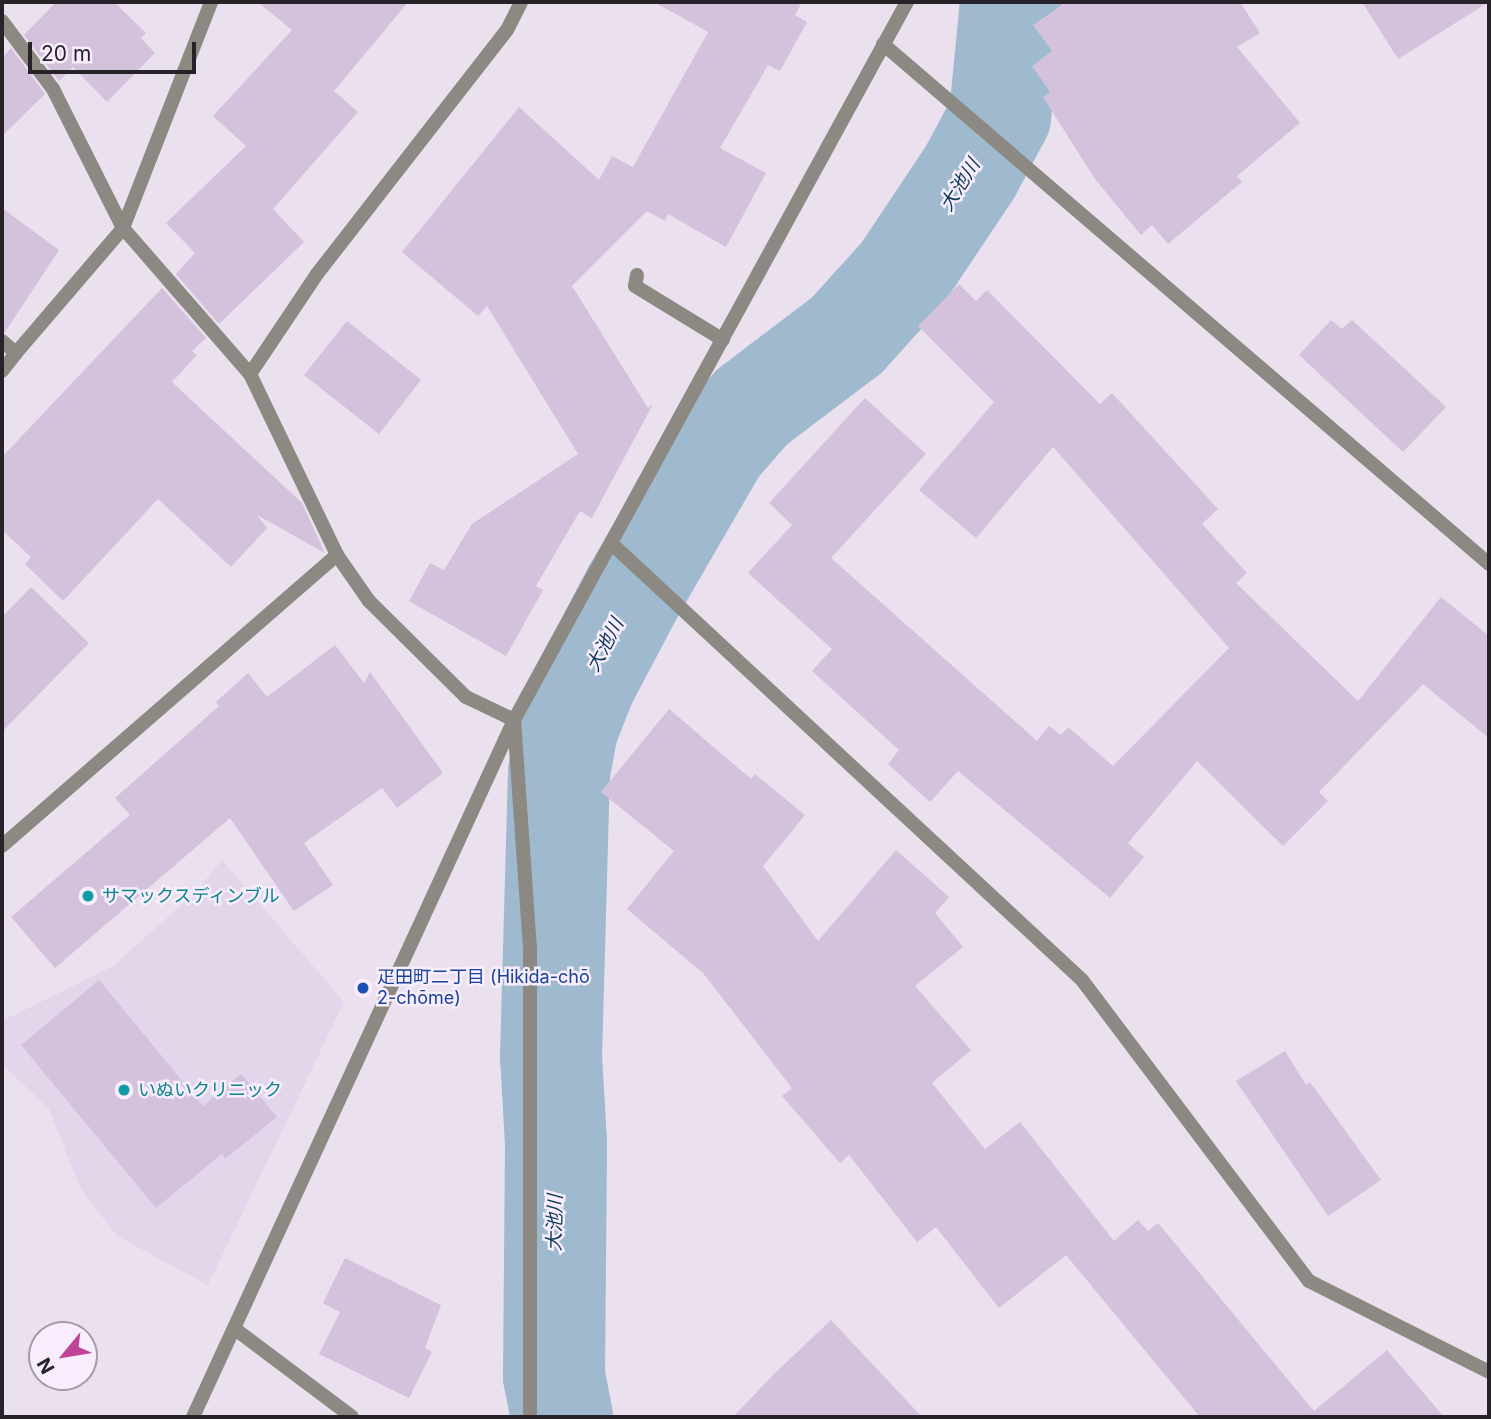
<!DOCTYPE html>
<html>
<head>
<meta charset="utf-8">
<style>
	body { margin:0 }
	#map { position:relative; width:1491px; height:1419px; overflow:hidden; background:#eae0ee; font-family:Inter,"Noto Sans JP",sans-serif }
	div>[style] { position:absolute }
	.built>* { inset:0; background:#e3d5ea }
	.river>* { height:102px; margin:-51px; padding:0 51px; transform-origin:51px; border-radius:51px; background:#9fb9cf }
	.building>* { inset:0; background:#d4c1dc }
	.service>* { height:14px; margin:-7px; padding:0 7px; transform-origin:7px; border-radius:7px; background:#8c8982 }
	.minor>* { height:14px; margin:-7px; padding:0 7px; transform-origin:7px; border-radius:7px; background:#8c8982 }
	.tertiary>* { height:14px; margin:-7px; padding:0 7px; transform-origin:7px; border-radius:7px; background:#8c8982 }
	.dots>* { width:19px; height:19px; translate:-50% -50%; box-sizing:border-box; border:4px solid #f7edfc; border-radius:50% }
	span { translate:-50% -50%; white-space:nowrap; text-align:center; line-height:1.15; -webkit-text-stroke:5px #f7edfc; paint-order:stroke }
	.culture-label { font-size:18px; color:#0d838f }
	.left { translate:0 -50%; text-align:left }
	.transit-label { font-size:18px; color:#164399 }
	.water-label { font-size:19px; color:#0a3857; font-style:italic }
	.frame { position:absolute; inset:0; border:4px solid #262228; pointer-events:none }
	.north { position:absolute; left:28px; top:1321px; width:70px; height:70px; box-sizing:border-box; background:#f7edfc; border:2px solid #a39ca7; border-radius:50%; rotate:240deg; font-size:19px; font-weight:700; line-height:28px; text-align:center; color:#262228 }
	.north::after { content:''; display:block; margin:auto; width:24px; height:32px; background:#bf4496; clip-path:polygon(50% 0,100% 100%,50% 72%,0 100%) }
	.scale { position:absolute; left:28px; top:42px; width:168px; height:32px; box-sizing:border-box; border:4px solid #262228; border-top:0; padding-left:9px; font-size:21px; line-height:24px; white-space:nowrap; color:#262228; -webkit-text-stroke:5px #f7edfc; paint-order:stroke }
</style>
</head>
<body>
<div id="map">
	<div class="built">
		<div style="clip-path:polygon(222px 860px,344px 1002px,208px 1285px,117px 1236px,80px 1188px,49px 1109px,2px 1064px,2px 1021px,113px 966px,194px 894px)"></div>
	</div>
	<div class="river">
		<div style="left:562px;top:1417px;width:42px;rotate:-101deg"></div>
		<div style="left:554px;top:1376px;width:233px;rotate:-89.5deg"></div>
		<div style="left:556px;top:1143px;width:86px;rotate:-93.3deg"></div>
		<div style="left:551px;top:1057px;width:284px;rotate:-88.4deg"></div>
		<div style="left:559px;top:773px;width:45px;rotate:-79.7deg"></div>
		<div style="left:567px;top:729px;width:49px;rotate:-68.6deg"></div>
		<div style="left:585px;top:683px;width:103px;rotate:-62.2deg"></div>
		<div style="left:633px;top:592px;width:168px;rotate:-59.9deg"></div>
		<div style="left:717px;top:447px;width:53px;rotate:-48.8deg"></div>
		<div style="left:752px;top:407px;width:119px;rotate:-37.2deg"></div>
		<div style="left:847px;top:335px;width:82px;rotate:-48deg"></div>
		<div style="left:902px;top:274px;width:123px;rotate:-56.3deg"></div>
		<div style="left:970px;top:172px;width:64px;rotate:-61.8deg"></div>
		<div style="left:1000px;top:116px;width:115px;rotate:-84.5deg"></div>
	</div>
	<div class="building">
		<div style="clip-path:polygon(56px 2px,114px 2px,146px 33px,141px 38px,155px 53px,107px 102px,73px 67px,59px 81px,24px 35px)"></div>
		<div style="clip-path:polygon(258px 2px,408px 2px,334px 91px,358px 112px,273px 209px,304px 242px,219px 324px,176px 274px,195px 253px,166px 223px,246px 146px,213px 116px,292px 30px)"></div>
		<div style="clip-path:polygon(654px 2px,802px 2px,795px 15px,807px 22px,780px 71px,768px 65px,720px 148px,766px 173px,726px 247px,668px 214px,665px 221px,647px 211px,572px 286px,648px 408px,653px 404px,592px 518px,580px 511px,536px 586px,543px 590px,506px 656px,409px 601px,430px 563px,444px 570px,472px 524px,578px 454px,487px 306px,478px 316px,402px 252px,519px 107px,599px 180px,612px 156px,633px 167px,708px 32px)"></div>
		<div style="clip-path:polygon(1066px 2px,1240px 2px,1260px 33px,1237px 47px,1300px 123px,1237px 176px,1242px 182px,1168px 244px,1152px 225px,1141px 235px,1095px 179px,1043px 97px,1050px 92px,1032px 66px,1052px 51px,1033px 25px)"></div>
		<div style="clip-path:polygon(1362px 2px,1489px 2px,1398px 59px)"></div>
		<div style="clip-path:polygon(11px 48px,45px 94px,2px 136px,2px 58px)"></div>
		<div style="clip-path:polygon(2px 208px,59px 250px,5px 332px,2px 332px)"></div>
		<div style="clip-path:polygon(959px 284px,976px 301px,987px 290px,1100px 404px,1112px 393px,1218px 509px,1202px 524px,1247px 573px,1236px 583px,1358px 701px,1441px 597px,1489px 636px,1489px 738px,1423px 684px,1319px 792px,1328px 801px,1283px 846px,1197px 761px,1128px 843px,1144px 857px,1110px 898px,958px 771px,930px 802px,888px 764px,899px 750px,812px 671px,832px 649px,748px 573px,792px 525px,769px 503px,865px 398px,926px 454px,831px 558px,1037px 741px,1049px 726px,1061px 735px,1068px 727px,1113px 766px,1229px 648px,1053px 447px,976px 538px,919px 490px,994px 402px,918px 326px)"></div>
		<div style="clip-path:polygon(162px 288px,206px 338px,192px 351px,197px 355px,172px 382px,302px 503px,325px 553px,257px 515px,267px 528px,231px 567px,158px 499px,63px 601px,25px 564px,31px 557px,2px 530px,2px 457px)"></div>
		<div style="clip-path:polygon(1331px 320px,1342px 329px,1352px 320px,1446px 407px,1403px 452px,1299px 355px)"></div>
		<div style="clip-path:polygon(347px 321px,421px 380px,379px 434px,304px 375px)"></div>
		<div style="clip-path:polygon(31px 587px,89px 643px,2px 732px,2px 617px)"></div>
		<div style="clip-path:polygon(335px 645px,364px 683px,370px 672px,443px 773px,397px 808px,382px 788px,304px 843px,333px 885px,294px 911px,230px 818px,55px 968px,11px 917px,130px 815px,115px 798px,219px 706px,216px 702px,248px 673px,267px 697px)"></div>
		<div style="clip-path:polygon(669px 709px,751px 779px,755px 774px,805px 815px,763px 866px,818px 941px,896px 850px,949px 897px,935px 913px,963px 947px,915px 986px,971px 1050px,932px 1083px,985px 1149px,1020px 1122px,1114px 1241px,1138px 1220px,1148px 1231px,1158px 1223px,1314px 1411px,1387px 1350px,1444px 1417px,1200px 1417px,1066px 1255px,999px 1308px,936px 1227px,917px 1242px,849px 1155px,840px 1163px,782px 1096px,792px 1088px,703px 973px,627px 909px,674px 851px,601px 792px)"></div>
		<div style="clip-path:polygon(99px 980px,203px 1106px,241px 1074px,277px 1117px,225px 1159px,222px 1154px,156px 1208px,21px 1045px)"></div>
		<div style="clip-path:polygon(1285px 1051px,1306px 1085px,1310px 1082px,1381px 1180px,1328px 1216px,1236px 1081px)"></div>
		<div style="clip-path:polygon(345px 1258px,441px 1305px,425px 1348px,432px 1352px,409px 1398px,319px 1354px,340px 1312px,323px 1303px)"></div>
		<div style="clip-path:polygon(831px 1320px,922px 1417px,733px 1417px,774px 1374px)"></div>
	</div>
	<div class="service">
		<div style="left:2px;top:21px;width:85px;rotate:53.1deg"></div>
		<div style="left:53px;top:89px;width:156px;rotate:63.3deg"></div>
		<div style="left:637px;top:275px;width:11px;rotate:100deg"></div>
		<div style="left:635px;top:286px;width:103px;rotate:31.5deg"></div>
	</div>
	<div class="minor">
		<div style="left:883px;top:44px;width:799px;rotate:40.63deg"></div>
		<div style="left:123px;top:228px;width:243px;rotate:-68.7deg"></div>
		<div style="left:2px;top:341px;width:18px;rotate:41deg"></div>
		<div style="left:16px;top:353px;width:165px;rotate:-49.4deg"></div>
		<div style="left:123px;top:228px;width:194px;rotate:49deg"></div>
		<div style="left:250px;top:374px;width:201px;rotate:64.3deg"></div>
		<div style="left:337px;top:555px;width:56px;rotate:55.2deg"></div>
		<div style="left:369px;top:601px;width:136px;rotate:44.7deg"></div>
		<div style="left:466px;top:697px;width:53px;rotate:25.6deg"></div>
		<div style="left:514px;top:720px;width:230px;rotate:86deg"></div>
		<div style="left:530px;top:949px;width:468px;rotate:90deg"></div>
		<div style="left:2px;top:371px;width:23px;rotate:-52deg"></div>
		<div style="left:250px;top:374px;width:120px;rotate:-56.2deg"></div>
		<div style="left:317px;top:274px;width:309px;rotate:-52.1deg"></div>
		<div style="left:507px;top:30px;width:31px;rotate:-63deg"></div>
		<div style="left:612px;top:544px;width:641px;rotate:42.85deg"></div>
		<div style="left:1082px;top:980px;width:377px;rotate:53deg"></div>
		<div style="left:1309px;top:1281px;width:202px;rotate:26.8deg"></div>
		<div style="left:2px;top:846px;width:444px;rotate:-41deg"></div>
		<div style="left:235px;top:1329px;width:146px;rotate:36.9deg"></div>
	</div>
	<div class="tertiary">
		<div style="left:193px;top:1417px;width:767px;rotate:-65.27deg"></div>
		<div style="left:514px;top:720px;width:819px;rotate:-61.31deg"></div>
	</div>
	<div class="dots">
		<div style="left:88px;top:896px;background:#0f9aa8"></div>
		<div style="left:363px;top:988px;background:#1a4fb4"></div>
		<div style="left:124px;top:1090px;background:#0f9aa8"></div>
	</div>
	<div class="culture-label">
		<span class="left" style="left:102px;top:896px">サマックスディンブル</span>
		<span class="left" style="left:138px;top:1090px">いぬいクリニック</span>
	</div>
	<div class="transit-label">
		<span class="left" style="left:377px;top:988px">疋田町二丁目 (Hikida-chō<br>2-chōme)</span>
	</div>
	<div class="water-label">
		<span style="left:960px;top:185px;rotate:-58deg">大池川</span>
		<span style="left:605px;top:645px;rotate:-62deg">大池川</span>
		<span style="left:555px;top:1223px;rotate:-89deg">大池川</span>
	</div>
	<div class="frame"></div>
	<div class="north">N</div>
	<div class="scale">20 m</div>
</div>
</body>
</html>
